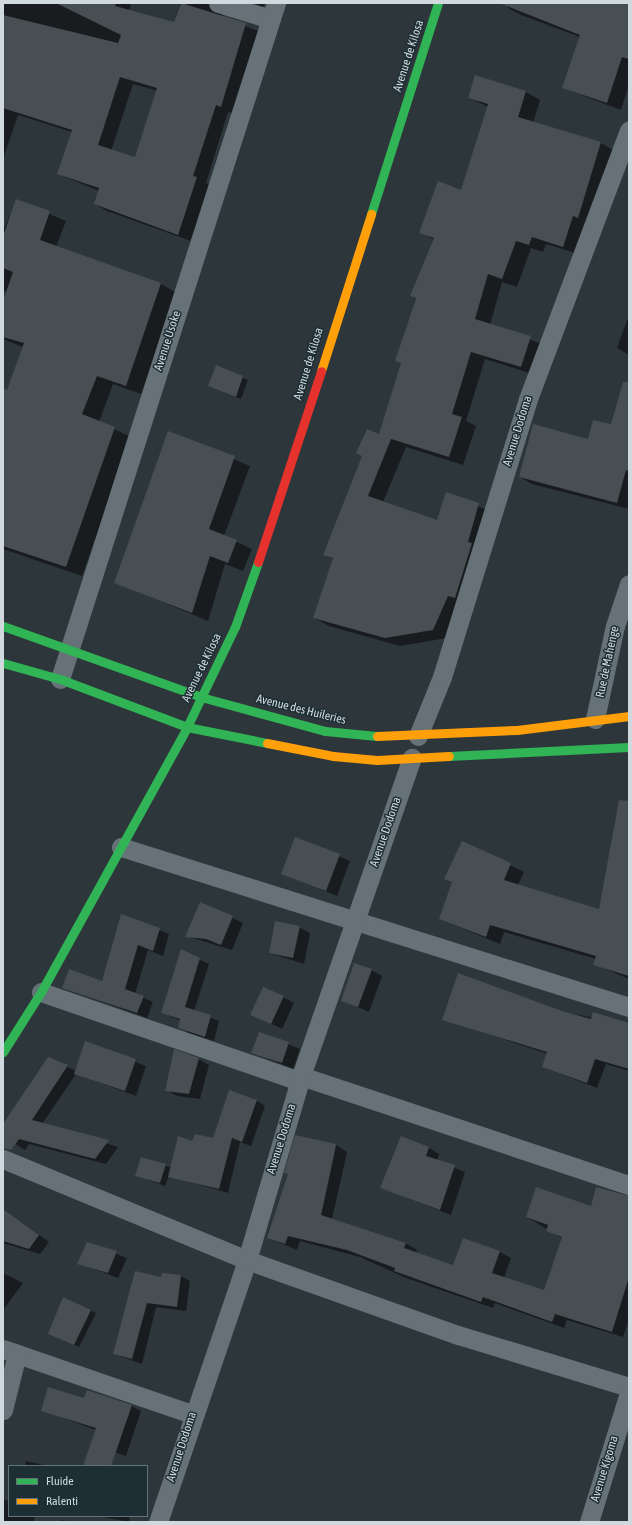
<!DOCTYPE html>
<html>
<head>
<meta charset="utf-8">
<style>
	body { margin:0 }
	#map { position:relative; width:632px; height:1525px; overflow:hidden; background:#2d363a; font-family:"Asap Condensed",sans-serif }
	div>[style] { position:absolute }
	.shadow>* { inset:0; background:#0007 }
	.building>* { inset:0; background:#474f52 }
	.street>* { height:19px; margin:-9.5px; padding:0 9.5px; transform-origin:9.5px; border-radius:9.5px; background:#667277 }
	.fast>* { height:9px; margin:-4.5px; padding:0 4.5px; transform-origin:4.5px; border-radius:4.5px; background:#30b455 }
	.slow>* { height:9px; margin:-4.5px; padding:0 4.5px; transform-origin:4.5px; border-radius:4.5px; background:#ff9f0a }
	.jam>* { height:9px; margin:-4.5px; padding:0 4.5px; transform-origin:4.5px; border-radius:4.5px; background:#e5322d }
	span { translate:-50% -50%; white-space:nowrap; text-align:center; line-height:1.15; -webkit-text-stroke:3px #1d2e35; paint-order:stroke }
	.street-label { font-size:12px; color:#cfd9de }
	.frame { position:absolute; inset:0; border:4px solid #cfd9de; pointer-events:none }
	.legend { position:absolute; left:8px; top:1465px; width:140px; height:52px; box-sizing:border-box; background:#1d2e35; border:1px solid #647279; margin:0; padding:5px 7px; list-style:none; font-size:12px; color:#cfd9de }
	.legend li { display:flex; align-items:center; gap:8px; height:20px }
	.legend b { width:20px; border:1px solid #647279 }
</style>
</head>
<body>
<div id="map">
	<div class="shadow">
		<div style="clip-path:polygon(evenodd,3px 3px,131px 3px,129px 11px,174px 23px,180px 3px,227px 3px,220px 7px,223px 17px,258px 31px,233px 113px,228px 112px,206px 183px,210px 185px,191px 241px,107px 211px,95px 204px,99px 191px,58px 174px,72px 132px,18px 115px,3px 159px,3px 3px,133px 84px,158px 91px,136px 158px,111px 151px,133px 84px)"></div>
		<div style="clip-path:polygon(247px 3px,264px 3px,263px 8px)"></div>
		<div style="clip-path:polygon(509px 3px,629px 4px,629px 85px,621px 110px,563px 88px,580px 37px,521px 15px,508px 8px)"></div>
		<div style="clip-path:polygon(526px 92px,540px 100px,533px 123px,601px 143px,615px 151px,578px 254px,546px 244px,543px 252px,531px 248px,517px 287px,502px 282px,490px 325px,545px 345px,536px 375px,485px 359px,466px 421px,476px 426px,463px 465px,406px 447px,383px 502px,438px 521px,446px 494px,493px 512px,447px 638px,400px 646px,329px 626px,314px 618px,333px 559px,324px 554px,379px 435px,402px 364px,396px 360px,434px 240px,420px 232px,462px 191px,488px 107px,469px 98px)"></div>
		<div style="clip-path:polygon(17px 200px,66px 221px,56px 247px,161px 284px,177px 293px,141px 394px,113px 384px,99px 422px,131px 437px,82px 576px,3px 549px,3px 390px,8px 391px,23px 347px,3px 339px,3px 304px,7px 292px,3px 290px,3px 231px)"></div>
		<div style="clip-path:polygon(627px 320px,629px 321px,629px 355px,617px 348px)"></div>
		<div style="clip-path:polygon(216px 367px,248px 380px,241px 399px,209px 386px)"></div>
		<div style="clip-path:polygon(629px 381px,629px 509px,532px 484px,520px 477px,612px 426px)"></div>
		<div style="clip-path:polygon(169px 432px,250px 466px,224px 536px,252px 549px,243px 571px,225px 564px,208px 621px,115px 582px)"></div>
		<div style="clip-path:polygon(629px 820px,629px 979px,594px 964px,596px 959px,504px 932px,500px 944px,440px 919px,453px 883px,446px 878px,462px 842px,524px 872px,518px 885px,600px 910px)"></div>
		<div style="clip-path:polygon(296px 838px,350px 861px,337px 896px,282px 873px)"></div>
		<div style="clip-path:polygon(201px 903px,243px 923px,232px 950px,186px 936px)"></div>
		<div style="clip-path:polygon(122px 915px,169px 934px,163px 956px,148px 950px,135px 994px,153px 1002px,147px 1018px,63px 987px,103px 982px)"></div>
		<div style="clip-path:polygon(299px 927px,310px 933px,304px 964px,270px 953px)"></div>
		<div style="clip-path:polygon(182px 951px,209px 964px,194px 1011px,219px 1021px,214px 1041px,189px 1033px,180px 1027px,181px 1021px,163px 1013px)"></div>
		<div style="clip-path:polygon(371px 970px,382px 976px,369px 1012px,342px 1000px)"></div>
		<div style="clip-path:polygon(283px 997px,294px 1003px,282px 1029px,252px 1014px)"></div>
		<div style="clip-path:polygon(562px 1012px,629px 1024px,629px 1071px,606px 1064px,597px 1088px,543px 1067px,548px 1054px,443px 1019px)"></div>
		<div style="clip-path:polygon(259px 1033px,300px 1049px,293px 1069px,252px 1052px)"></div>
		<div style="clip-path:polygon(86px 1043px,146px 1066px,136px 1096px,76px 1074px,42px 1124px,118px 1147px,106px 1164px,29px 1144px,25px 1150px,3px 1136px,3px 1126px,49px 1058px,76px 1071px)"></div>
		<div style="clip-path:polygon(198px 1059px,209px 1065px,200px 1099px,177px 1096px,167px 1090px)"></div>
		<div style="clip-path:polygon(256px 1100px,265px 1106px,251px 1146px,240px 1142px,228px 1193px,169px 1176px,165px 1186px,136px 1175px,142px 1158px,172px 1168px,193px 1142px,213px 1139px)"></div>
		<div style="clip-path:polygon(402px 1137px,429px 1148px,439px 1154px,437px 1161px,465px 1172px,451px 1215px,382px 1188px)"></div>
		<div style="clip-path:polygon(evenodd,336px 1145px,347px 1152px,332px 1219px,405px 1243px,417px 1250px,416px 1253px,453px 1267px,500px 1252px,511px 1258px,504px 1278px,545px 1292px,563px 1239px,527px 1217px,591px 1207px,629px 1197px,629px 1320px,623px 1337px,567px 1320px,564px 1328px,495px 1303px,493px 1308px,406px 1278px,360px 1257px,300px 1241px,297px 1250px,268px 1238px,336px 1145px,334px 1147px,336px 1147px,320px 1220px,319px 1219px,334px 1147px)"></div>
		<div style="clip-path:polygon(3px 1209px,49px 1242px,40px 1254px,3px 1243px)"></div>
		<div style="clip-path:polygon(87px 1243px,127px 1258px,118px 1278px,78px 1263px)"></div>
		<div style="clip-path:polygon(3px 1273px,23px 1283px,3px 1310px)"></div>
		<div style="clip-path:polygon(181px 1276px,190px 1281px,186px 1311px,156px 1307px,142px 1364px,114px 1354px,162px 1278px)"></div>
		<div style="clip-path:polygon(64px 1299px,96px 1313px,79px 1347px,49px 1334px)"></div>
		<div style="clip-path:polygon(85px 1400px,132px 1406px,141px 1411px,126px 1456px,102px 1448px,96px 1430px,42px 1410px)"></div>
		<div style="clip-path:polygon(26px 1461px,48px 1466px,25px 1466px)"></div>
		<div style="clip-path:polygon(3px 1499px,9px 1501px,9px 1516px,35px 1516px,33px 1522px,3px 1522px)"></div>
		<div style="clip-path:polygon(98px 1516px,130px 1516px,129px 1522px)"></div>
		<div style="clip-path:polygon(62px 1520px,70px 1522px,61px 1522px)"></div>
	</div>
	<div class="building">
		<div style="clip-path:polygon(evenodd,56px 3px,116px 3px,115px 6px,174px 22px,181px 3px,246px 23px,221px 107px,216px 105px,193px 176px,197px 177px,178px 235px,94px 204px,99px 188px,57px 174px,72px 130px,3px 108px,3px 15px,118px 43px,121px 35px,56px 3px,120px 77px,157px 88px,135px 157px,98px 145px,120px 77px)"></div>
		<div style="clip-path:polygon(499px 3px,629px 3px,629px 59px,622px 57px,607px 103px,562px 88px,580px 35px)"></div>
		<div style="clip-path:polygon(475px 75px,526px 91px,518px 117px,601px 142px,578px 218px,573px 216px,563px 247px,532px 237px,529px 245px,516px 241px,502px 279px,488px 274px,475px 319px,531px 336px,521px 367px,471px 352px,452px 414px,462px 417px,449px 457px,391px 439px,368px 496px,437px 520px,446px 492px,479px 503px,468px 542px,472px 543px,455px 598px,448px 596px,433px 630px,385px 638px,313px 618px,333px 558px,323px 555px,362px 456px,356px 453px,367px 429px,379px 434px,401px 363px,395px 361px,416px 298px,410px 296px,434px 238px,419px 233px,438px 181px,461px 190px,488px 104px,468px 98px)"></div>
		<div style="clip-path:polygon(16px 199px,50px 211px,40px 240px,161px 283px,126px 386px,97px 376px,82px 414px,115px 427px,66px 567px,3px 546px,3px 389px,7px 390px,24px 343px,3px 337px,3px 301px,13px 272px,3px 268px,3px 236px)"></div>
		<div style="clip-path:polygon(216px 365px,243px 376px,236px 397px,208px 386px)"></div>
		<div style="clip-path:polygon(623px 382px,629px 382px,629px 471px,626px 470px,617px 503px,519px 477px,533px 424px,588px 439px,593px 420px,611px 424px)"></div>
		<div style="clip-path:polygon(168px 431px,235px 456px,209px 529px,237px 540px,228px 563px,210px 556px,192px 613px,114px 583px)"></div>
		<div style="clip-path:polygon(619px 800px,629px 801px,629px 976px,593px 965px,596px 956px,490px 925px,486px 937px,439px 919px,452px 882px,444px 879px,462px 841px,511px 863px,504px 880px,599px 909px)"></div>
		<div style="clip-path:polygon(295px 837px,340px 854px,326px 891px,281px 874px)"></div>
		<div style="clip-path:polygon(200px 902px,233px 916px,221px 945px,206px 939px,185px 937px)"></div>
		<div style="clip-path:polygon(121px 914px,160px 928px,153px 951px,138px 945px,125px 989px,144px 996px,137px 1013px,62px 988px,69px 969px,102px 981px)"></div>
		<div style="clip-path:polygon(275px 921px,300px 926px,293px 958px,269px 953px)"></div>
		<div style="clip-path:polygon(181px 949px,200px 958px,185px 1007px,211px 1015px,205px 1037px,178px 1028px,180px 1019px,161px 1013px)"></div>
		<div style="clip-path:polygon(354px 963px,372px 969px,358px 1007px,341px 1001px)"></div>
		<div style="clip-path:polygon(458px 973px,562px 1011px,591px 1019px,593px 1012px,629px 1023px,629px 1069px,595px 1059px,587px 1083px,542px 1067px,547px 1052px,442px 1020px)"></div>
		<div style="clip-path:polygon(263px 987px,284px 996px,271px 1024px,250px 1015px)"></div>
		<div style="clip-path:polygon(259px 1032px,289px 1042px,282px 1063px,251px 1053px)"></div>
		<div style="clip-path:polygon(85px 1041px,136px 1059px,125px 1091px,74px 1074px)"></div>
		<div style="clip-path:polygon(174px 1049px,199px 1058px,189px 1094px,165px 1091px)"></div>
		<div style="clip-path:polygon(48px 1057px,68px 1065px,32px 1120px,109px 1140px,95px 1159px,19px 1139px,11px 1150px,3px 1148px,3px 1124px)"></div>
		<div style="clip-path:polygon(229px 1090px,257px 1100px,242px 1142px,232px 1138px,219px 1189px,168px 1177px,178px 1136px,192px 1141px,195px 1134px,213px 1138px)"></div>
		<div style="clip-path:polygon(295px 1135px,336px 1144px,321px 1215px,406px 1243px,404px 1248px,453px 1265px,463px 1238px,500px 1251px,492px 1273px,544px 1290px,562px 1237px,546px 1231px,548px 1225px,526px 1217px,536px 1187px,591px 1206px,596px 1187px,629px 1196px,629px 1277px,612px 1332px,555px 1314px,552px 1322px,483px 1297px,481px 1302px,394px 1271px,395px 1268px,347px 1250px,288px 1236px,285px 1244px,267px 1238px,288px 1174px,284px 1173px)"></div>
		<div style="clip-path:polygon(401px 1136px,429px 1147px,426px 1156px,455px 1165px,440px 1210px,380px 1188px)"></div>
		<div style="clip-path:polygon(141px 1157px,166px 1164px,160px 1183px,135px 1176px)"></div>
		<div style="clip-path:polygon(3px 1209px,39px 1235px,29px 1249px,3px 1241px)"></div>
		<div style="clip-path:polygon(87px 1242px,117px 1251px,108px 1273px,77px 1264px)"></div>
		<div style="clip-path:polygon(135px 1271px,161px 1277px,162px 1273px,181px 1275px,177px 1307px,147px 1303px,132px 1359px,113px 1354px)"></div>
		<div style="clip-path:polygon(63px 1297px,91px 1310px,74px 1345px,48px 1334px)"></div>
		<div style="clip-path:polygon(48px 1387px,84px 1398px,87px 1390px,132px 1405px,111px 1466px,83px 1466px,96px 1428px,41px 1411px)"></div>
	</div>
	<div class="street">
		<div style="left:218px;top:3px;width:55px;rotate:16.8deg"></div>
		<div style="left:60px;top:679px;width:710px;rotate:-72.28deg"></div>
		<div style="left:595px;top:719px;width:95px;rotate:-77.9deg"></div>
		<div style="left:615px;top:626px;width:44px;rotate:-71.6deg"></div>
		<div style="left:418px;top:736px;width:64px;rotate:-67.9deg"></div>
		<div style="left:442px;top:677px;width:291px;rotate:-72.8deg"></div>
		<div style="left:528px;top:399px;width:287px;rotate:-69.4deg"></div>
		<div style="left:121px;top:847px;width:533px;rotate:17.48deg"></div>
		<div style="left:41px;top:992px;width:274px;rotate:19deg"></div>
		<div style="left:301px;top:1076px;width:346px;rotate:18.4deg"></div>
		<div style="left:3px;top:1159px;width:264px;rotate:22.5deg"></div>
		<div style="left:247px;top:1260px;width:224px;rotate:19.6deg"></div>
		<div style="left:458px;top:1335px;width:179px;rotate:16.9deg"></div>
		<div style="left:3px;top:1349px;width:200px;rotate:19deg"></div>
		<div style="left:3px;top:1410px;width:58px;rotate:-76deg"></div>
		<div style="left:158px;top:1522px;width:277px;rotate:-71.2deg"></div>
		<div style="left:247px;top:1260px;width:192px;rotate:-73.6deg"></div>
		<div style="left:301px;top:1076px;width:337px;rotate:-70.8deg"></div>
		<div style="left:589px;top:1522px;width:135px;rotate:-72.8deg"></div>
	</div>
	<div class="fast">
		<div style="left:371px;top:214px;width:221px;rotate:-72.4deg"></div>
		<div style="left:3px;top:626px;width:210px;rotate:19.7deg"></div>
		<div style="left:201px;top:697px;width:129px;rotate:15.3deg"></div>
		<div style="left:325px;top:731px;width:52px;rotate:5.5deg"></div>
		<div style="left:3px;top:663px;width:59px;rotate:15.7deg"></div>
		<div style="left:60px;top:679px;width:136px;rotate:20.7deg"></div>
		<div style="left:187px;top:727px;width:82px;rotate:11.3deg"></div>
		<div style="left:449px;top:756px;width:180px;rotate:-2.9deg"></div>
		<div style="left:3px;top:1052px;width:71px;rotate:-57.7deg"></div>
		<div style="left:41px;top:992px;width:303px;rotate:-61.1deg"></div>
		<div style="left:187px;top:727px;width:111px;rotate:-64.4deg"></div>
		<div style="left:235px;top:627px;width:69px;rotate:-70.5deg"></div>
	</div>
	<div class="slow">
		<div style="left:321px;top:371px;width:165px;rotate:-72.3deg"></div>
		<div style="left:377px;top:736px;width:140px;rotate:-2.5deg"></div>
		<div style="left:517px;top:730px;width:113px;rotate:-7.1deg"></div>
		<div style="left:267px;top:743px;width:67px;rotate:11.1deg"></div>
		<div style="left:333px;top:756px;width:44px;rotate:5.2deg"></div>
		<div style="left:377px;top:760px;width:72px;rotate:-3.2deg"></div>
	</div>
	<div class="jam">
		<div style="left:258px;top:562px;width:201px;rotate:-71.7deg"></div>
	</div>
	<div class="street-label">
		<span style="left:409px;top:56px;rotate:-72deg">Avenue de Kilosa</span>
		<span style="left:168px;top:341px;rotate:-72deg">Avenue Usoke</span>
		<span style="left:309px;top:364px;rotate:-73deg">Avenue de Kilosa</span>
		<span style="left:518px;top:431px;rotate:-73deg">Avenue Dodoma</span>
		<span style="left:608px;top:662px;rotate:-78deg">Rue de Mahenge</span>
		<span style="left:202px;top:668px;rotate:-64deg">Avenue de Kilosa</span>
		<span style="left:301px;top:710px;rotate:14deg">Avenue des Huileries</span>
		<span style="left:386px;top:832px;rotate:-71deg">Avenue Dodoma</span>
		<span style="left:282px;top:1139px;rotate:-73deg">Avenue Dodoma</span>
		<span style="left:182px;top:1447px;rotate:-72deg">Avenue Dodoma</span>
		<span style="left:605px;top:1469px;rotate:-73deg">Avenue Kigoma</span>
	</div>
	<div class="frame"></div>
	<ul class="legend">
	<li><b style="height:5px;background:#30b455"></b>Fluide</li>
	<li><b style="height:5px;background:#ff9f0a"></b>Ralenti</li>
	</ul>
</div>
</body>
</html>
